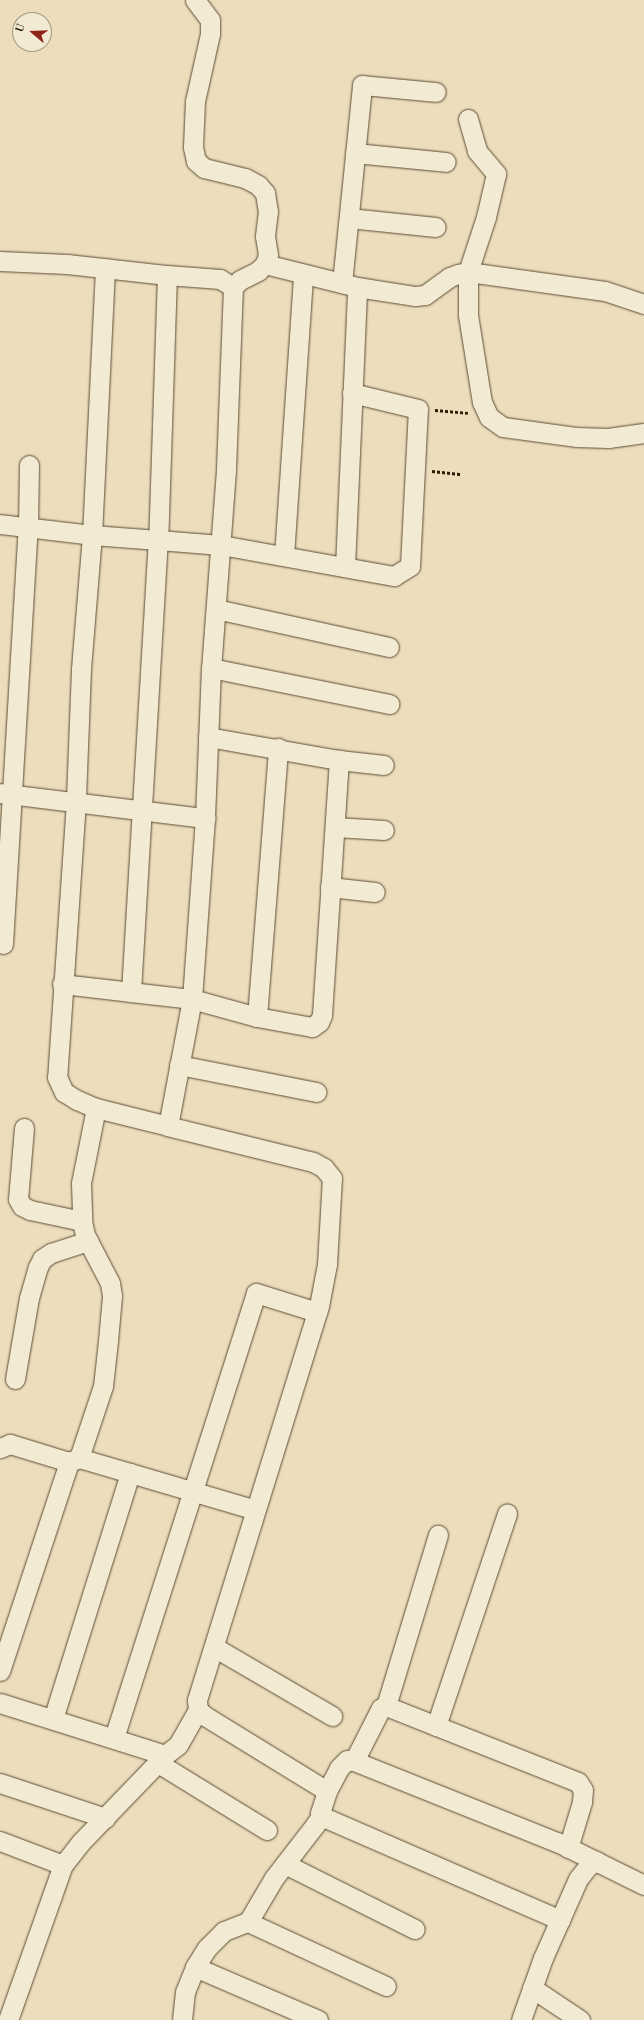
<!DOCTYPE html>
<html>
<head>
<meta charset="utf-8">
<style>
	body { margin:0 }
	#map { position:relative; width:644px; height:2020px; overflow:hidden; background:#ecdebd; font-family:"Old Standard TT",serif }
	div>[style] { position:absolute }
	.path>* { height:2.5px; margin-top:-1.25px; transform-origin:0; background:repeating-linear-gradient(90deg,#2d1a05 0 3px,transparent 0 5px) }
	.roads { filter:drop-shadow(0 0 1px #5d4b33) drop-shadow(0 0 1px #5d4b33) }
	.minor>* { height:19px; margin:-9.5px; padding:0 9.5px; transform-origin:9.5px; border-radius:9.5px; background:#f3ead4 }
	span { translate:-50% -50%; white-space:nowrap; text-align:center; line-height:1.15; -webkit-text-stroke:3px #f3ead4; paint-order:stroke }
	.north { position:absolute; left:12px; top:12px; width:40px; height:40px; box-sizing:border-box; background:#f3ead4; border:1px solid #a49781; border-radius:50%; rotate:289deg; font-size:11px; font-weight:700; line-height:16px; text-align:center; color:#2d1a05 }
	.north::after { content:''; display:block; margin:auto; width:14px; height:18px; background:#8f2418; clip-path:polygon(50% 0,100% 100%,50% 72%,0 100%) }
</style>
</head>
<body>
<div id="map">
	<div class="path">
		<div style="left:435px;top:410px;width:33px;rotate:5deg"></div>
		<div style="left:432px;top:471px;width:30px;rotate:6deg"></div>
	</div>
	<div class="roads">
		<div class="minor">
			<div style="left:195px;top:0;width:25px;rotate:53deg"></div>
			<div style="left:210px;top:20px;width:14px;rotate:90deg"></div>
			<div style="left:210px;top:34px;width:69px;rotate:102.6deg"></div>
			<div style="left:195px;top:101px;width:46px;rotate:92.5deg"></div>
			<div style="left:193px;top:147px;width:14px;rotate:78deg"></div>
			<div style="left:196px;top:161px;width:11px;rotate:41deg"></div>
			<div style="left:204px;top:168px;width:42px;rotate:13.7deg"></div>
			<div style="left:245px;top:178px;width:15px;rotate:28deg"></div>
			<div style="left:258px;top:185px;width:11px;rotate:49deg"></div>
			<div style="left:265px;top:193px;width:18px;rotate:81deg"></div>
			<div style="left:268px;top:211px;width:25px;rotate:97deg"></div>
			<div style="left:265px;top:236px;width:19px;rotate:81deg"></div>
			<div style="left:268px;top:255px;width:9px;rotate:108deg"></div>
			<div style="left:265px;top:264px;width:10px;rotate:135deg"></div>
			<div style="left:258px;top:271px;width:20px;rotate:153deg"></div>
			<div style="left:240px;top:280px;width:10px;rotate:135deg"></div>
			<div style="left:468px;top:119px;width:33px;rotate:74deg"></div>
			<div style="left:477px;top:151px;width:30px;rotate:50deg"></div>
			<div style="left:496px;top:174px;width:44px;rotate:103.1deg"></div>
			<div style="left:486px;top:217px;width:58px;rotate:108.1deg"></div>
			<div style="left:468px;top:272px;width:43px;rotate:90deg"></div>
			<div style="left:468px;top:315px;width:88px;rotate:80.9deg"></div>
			<div style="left:482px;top:402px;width:17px;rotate:65deg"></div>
			<div style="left:489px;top:417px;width:17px;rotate:36deg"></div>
			<div style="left:503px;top:427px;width:75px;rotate:7.7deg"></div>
			<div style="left:577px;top:437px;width:31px;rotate:2deg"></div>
			<div style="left:608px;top:438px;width:36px;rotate:-8deg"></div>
			<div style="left:355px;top:153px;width:91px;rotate:5.6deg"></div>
			<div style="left:349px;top:218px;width:87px;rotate:5.9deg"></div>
			<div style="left:0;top:261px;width:67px;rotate:2.6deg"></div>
			<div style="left:67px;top:264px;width:101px;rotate:6.3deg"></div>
			<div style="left:167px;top:275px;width:53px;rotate:4.3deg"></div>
			<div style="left:220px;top:279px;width:15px;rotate:32deg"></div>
			<div style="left:233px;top:287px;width:183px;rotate:92.2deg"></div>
			<div style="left:226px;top:470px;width:199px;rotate:94.3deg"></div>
			<div style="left:211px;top:668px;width:150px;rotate:92.3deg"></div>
			<div style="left:205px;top:818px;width:181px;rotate:94.1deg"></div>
			<div style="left:192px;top:999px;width:61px;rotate:-173.5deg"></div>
			<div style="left:131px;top:992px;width:453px;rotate:-86.6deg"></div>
			<div style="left:158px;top:540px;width:66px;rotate:-175.7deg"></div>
			<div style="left:92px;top:535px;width:134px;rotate:94.7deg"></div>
			<div style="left:81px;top:669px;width:132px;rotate:92.2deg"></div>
			<div style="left:76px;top:801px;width:277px;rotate:93.9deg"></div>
			<div style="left:57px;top:1077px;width:17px;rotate:65deg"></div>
			<div style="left:64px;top:1092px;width:15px;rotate:32deg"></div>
			<div style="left:77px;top:1100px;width:21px;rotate:23deg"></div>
			<div style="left:96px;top:1108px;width:76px;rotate:101.3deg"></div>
			<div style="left:81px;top:1183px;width:38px;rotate:88deg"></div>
			<div style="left:82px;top:1221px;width:14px;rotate:78deg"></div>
			<div style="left:85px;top:1235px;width:54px;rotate:62.5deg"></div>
			<div style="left:110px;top:1283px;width:13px;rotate:81deg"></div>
			<div style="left:112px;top:1296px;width:45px;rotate:95.1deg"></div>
			<div style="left:108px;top:1341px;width:45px;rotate:96.3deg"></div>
			<div style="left:103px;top:1386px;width:76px;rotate:108.4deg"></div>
			<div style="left:79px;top:1458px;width:11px;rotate:158deg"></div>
			<div style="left:69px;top:1462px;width:62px;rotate:-163deg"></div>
			<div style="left:10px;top:1444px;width:11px;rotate:158deg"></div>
			<div style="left:265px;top:264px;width:95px;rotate:14deg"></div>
			<div style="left:357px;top:287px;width:59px;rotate:8.8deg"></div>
			<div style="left:415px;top:296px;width:10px;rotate:-6deg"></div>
			<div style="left:425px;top:295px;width:31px;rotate:-36deg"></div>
			<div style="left:450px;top:277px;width:9px;rotate:-21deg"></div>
			<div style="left:458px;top:274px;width:10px;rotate:-11deg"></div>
			<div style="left:468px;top:272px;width:138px;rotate:7.9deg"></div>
			<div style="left:605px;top:291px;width:41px;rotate:18.4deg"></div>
			<div style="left:167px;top:275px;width:265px;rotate:91.9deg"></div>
			<div style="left:158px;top:540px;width:63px;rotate:4.5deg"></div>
			<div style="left:221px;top:545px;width:176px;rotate:10.2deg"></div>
			<div style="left:394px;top:576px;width:19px;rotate:-32deg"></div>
			<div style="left:410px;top:566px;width:157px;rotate:-87.1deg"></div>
			<div style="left:418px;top:409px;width:68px;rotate:-166.4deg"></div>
			<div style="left:342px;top:283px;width:199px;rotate:-84.2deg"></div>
			<div style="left:362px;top:85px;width:74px;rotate:5.4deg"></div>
			<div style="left:0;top:524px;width:93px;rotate:6.8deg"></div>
			<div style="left:92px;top:535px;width:267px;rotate:-87.2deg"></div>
			<div style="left:284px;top:556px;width:283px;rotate:-86.1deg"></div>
			<div style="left:345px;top:567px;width:280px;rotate:-87.5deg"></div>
			<div style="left:216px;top:609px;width:177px;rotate:12.4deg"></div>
			<div style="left:211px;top:668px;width:182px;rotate:11.4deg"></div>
			<div style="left:208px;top:737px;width:133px;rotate:10deg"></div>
			<div style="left:339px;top:760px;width:45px;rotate:6.3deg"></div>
			<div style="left:0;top:793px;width:207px;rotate:7deg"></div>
			<div style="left:335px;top:827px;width:49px;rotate:3.5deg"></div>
			<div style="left:330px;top:887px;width:45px;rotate:6.3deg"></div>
			<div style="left:3px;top:944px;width:417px;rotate:-86.6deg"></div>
			<div style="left:28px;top:528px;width:63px;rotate:-89.1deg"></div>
			<div style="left:62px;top:984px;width:69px;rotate:6.6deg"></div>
			<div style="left:257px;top:1017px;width:270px;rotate:-85.5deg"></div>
			<div style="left:179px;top:1065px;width:140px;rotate:11.1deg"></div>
			<div style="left:96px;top:1108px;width:74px;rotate:14deg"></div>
			<div style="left:24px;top:1128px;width:71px;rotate:94.8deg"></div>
			<div style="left:18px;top:1199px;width:8px;rotate:60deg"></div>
			<div style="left:22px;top:1206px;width:9px;rotate:27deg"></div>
			<div style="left:30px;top:1210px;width:53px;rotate:11.9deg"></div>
			<div style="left:15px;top:1379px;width:82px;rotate:-80.2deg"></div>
			<div style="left:29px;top:1298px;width:32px;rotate:-74deg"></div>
			<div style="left:38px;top:1267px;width:9px;rotate:-63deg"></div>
			<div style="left:42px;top:1259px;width:11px;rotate:-34deg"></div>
			<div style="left:51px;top:1253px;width:39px;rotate:-18deg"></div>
			<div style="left:79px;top:1458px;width:184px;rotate:16.4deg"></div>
			<div style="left:214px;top:1647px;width:137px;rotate:30.3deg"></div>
			<div style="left:0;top:1671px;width:220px;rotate:-71.7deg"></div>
			<div style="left:0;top:1703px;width:173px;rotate:17.5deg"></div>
			<div style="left:386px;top:1706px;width:179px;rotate:-73.1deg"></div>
			<div style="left:53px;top:1719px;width:258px;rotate:-72.6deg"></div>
			<div style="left:436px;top:1726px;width:224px;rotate:-71.5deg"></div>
			<div style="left:114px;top:1738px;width:467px;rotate:-72.3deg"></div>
			<div style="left:256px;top:1293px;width:64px;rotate:17.3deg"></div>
			<div style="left:354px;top:1761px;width:59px;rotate:-63deg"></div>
			<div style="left:381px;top:1708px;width:5px;rotate:-22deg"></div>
			<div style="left:386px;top:1706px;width:206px;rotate:21.6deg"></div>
			<div style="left:578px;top:1782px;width:9px;rotate:58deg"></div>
			<div style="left:583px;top:1790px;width:12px;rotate:95deg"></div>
			<div style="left:582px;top:1802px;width:48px;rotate:106.9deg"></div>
			<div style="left:158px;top:1763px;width:128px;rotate:31.6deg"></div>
			<div style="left:0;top:1783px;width:111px;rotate:18.4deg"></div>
			<div style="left:327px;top:1791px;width:143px;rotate:-148.4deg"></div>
			<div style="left:205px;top:1716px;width:9px;rotate:-139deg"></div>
			<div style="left:198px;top:1710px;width:10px;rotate:-96deg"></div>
			<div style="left:197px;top:1700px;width:412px;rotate:-72.8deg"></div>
			<div style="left:319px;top:1306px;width:43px;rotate:-79.2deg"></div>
			<div style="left:327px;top:1264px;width:86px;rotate:-86.7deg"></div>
			<div style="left:332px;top:1178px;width:13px;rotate:-129deg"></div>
			<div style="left:324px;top:1168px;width:13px;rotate:-151deg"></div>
			<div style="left:313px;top:1162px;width:149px;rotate:-166.1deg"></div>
			<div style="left:168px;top:1126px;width:129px;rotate:-79.3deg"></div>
			<div style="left:192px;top:999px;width:67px;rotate:15.5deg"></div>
			<div style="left:257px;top:1017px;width:56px;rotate:10.3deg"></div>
			<div style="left:312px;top:1027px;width:9px;rotate:-36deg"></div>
			<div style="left:319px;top:1022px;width:8px;rotate:-67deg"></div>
			<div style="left:322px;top:1015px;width:256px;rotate:-86.2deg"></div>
			<div style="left:321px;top:1816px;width:261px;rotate:23.5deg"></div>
			<div style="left:0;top:1841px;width:67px;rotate:20.9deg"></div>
			<div style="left:285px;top:1864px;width:145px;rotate:26.6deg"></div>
			<div style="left:248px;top:1922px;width:152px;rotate:24.9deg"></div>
			<div style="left:195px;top:1967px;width:134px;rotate:23.3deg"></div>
			<div style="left:532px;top:1988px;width:58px;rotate:33.7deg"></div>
			<div style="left:8px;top:2020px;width:164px;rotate:-70.5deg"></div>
			<div style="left:63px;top:1865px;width:29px;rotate:-52deg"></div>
			<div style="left:81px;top:1842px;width:121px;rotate:-46deg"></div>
			<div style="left:165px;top:1755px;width:16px;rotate:-38deg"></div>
			<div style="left:178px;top:1745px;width:40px;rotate:-60.3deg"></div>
			<div style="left:182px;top:2020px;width:28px;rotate:-84deg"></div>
			<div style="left:185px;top:1992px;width:27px;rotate:-68deg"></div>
			<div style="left:195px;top:1967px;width:22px;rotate:-58deg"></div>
			<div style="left:207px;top:1948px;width:24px;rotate:-45deg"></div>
			<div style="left:224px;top:1931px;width:26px;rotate:-21deg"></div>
			<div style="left:248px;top:1922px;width:51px;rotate:-59.4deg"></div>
			<div style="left:274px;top:1878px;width:67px;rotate:-52.3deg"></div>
			<div style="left:315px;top:1825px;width:11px;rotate:-56deg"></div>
			<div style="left:321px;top:1816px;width:3px;rotate:-108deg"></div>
			<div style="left:320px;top:1813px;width:23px;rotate:-72deg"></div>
			<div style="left:327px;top:1791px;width:26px;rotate:-62deg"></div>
			<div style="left:339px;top:1768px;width:11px;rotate:-45deg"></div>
			<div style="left:347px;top:1760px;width:7px;rotate:8deg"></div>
			<div style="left:354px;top:1761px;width:219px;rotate:21.8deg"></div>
			<div style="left:557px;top:1842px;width:97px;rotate:26.3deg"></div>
			<div style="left:521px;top:2020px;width:66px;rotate:-70.5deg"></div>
			<div style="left:543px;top:1958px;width:86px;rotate:-66.1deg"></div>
			<div style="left:578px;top:1879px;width:16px;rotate:-52deg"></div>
			<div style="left:588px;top:1866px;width:10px;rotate:-29deg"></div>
		</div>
	</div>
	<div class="north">U</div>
</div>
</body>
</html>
